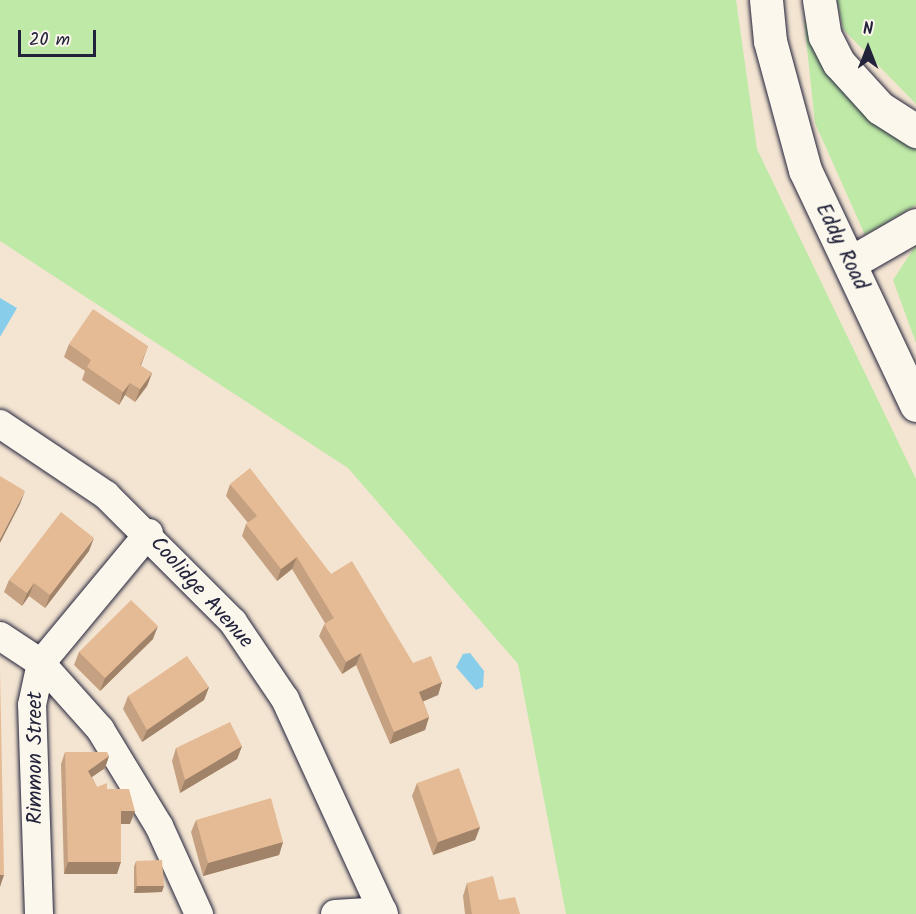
<!DOCTYPE html>
<html>
<head>
<meta charset="utf-8">
<style>
	body { margin:0 }
	#map { position:relative; width:916px; height:914px; overflow:hidden; background:#f4e5d2; font-family:Kalam,sans-serif }
	div>[style] { position:absolute }
	.green>* { inset:0; background:#bee9a6 }
	.water>* { inset:0; background:#88cdea }
	.roads { filter:drop-shadow(0 0 2px #22223b) drop-shadow(0 0 2px #22223b) }
	.minor>* { height:28px; margin:-14px; padding:0 14px; transform-origin:14px; border-radius:14px; background:#fbf7ec }
	.major>* { height:33px; margin:-16.5px; padding:0 16.5px; transform-origin:16.5px; border-radius:16.5px; background:#fbf7ec }
	.highway>* { height:33px; margin:-16.5px; padding:0 16.5px; transform-origin:16.5px; border-radius:16.5px; background:#fbf7ec }
	.wall>* { inset:0; background:#c5a181 }
	.shaded-wall>* { inset:0; background:#a08369 }
	.building>* { inset:0; background:#e5bb96 }
	span { translate:-50% -50%; white-space:nowrap; text-align:center; line-height:1.15; -webkit-text-stroke:4.5px #fbf7ec; paint-order:stroke }
	.street-label { font-size:21px; color:#22223b }
	.north { position:absolute; left:838px; top:18px; width:60px; height:60px; -webkit-text-stroke:4px #fbf7ec; paint-order:stroke; rotate:0deg; font-size:16px; font-weight:700; line-height:24px; text-align:center; color:#22223b }
	.north::after { content:''; display:block; margin:auto; width:21px; height:27px; background:#22223b; clip-path:polygon(50% 0,100% 100%,50% 72%,0 100%) }
	.scale { position:absolute; left:18px; top:30px; width:78px; height:27px; box-sizing:border-box; border:3px solid #22223b; border-top:0; padding-left:8px; font-size:18px; line-height:21px; white-space:nowrap; color:#22223b; -webkit-text-stroke:4px #fbf7ec; paint-order:stroke }
</style>
</head>
<body>
<div id="map">
	<div class="green">
		<div style="clip-path:polygon(0 0,736px 0,757px 149px,916px 479px,916px 914px,566px 914px,518px 664px,348px 468px,0 241px)"></div>
		<div style="clip-path:polygon(837px 0,916px 0,916px 104px,843px 29px)"></div>
		<div style="clip-path:polygon(804px 20px,838px 79px,916px 141px,916px 205px,865px 235px,815px 123px)"></div>
		<div style="clip-path:polygon(916px 245px,916px 343px,893px 280px)"></div>
	</div>
	<div class="water">
		<div style="clip-path:polygon(0 298px,17px 308px,0 337px)"></div>
		<div style="clip-path:polygon(470px 653px,484px 671px,483px 687px,476px 690px,456px 667px,463px 654px)"></div>
	</div>
	<div class="roads">
		<div class="minor">
			<div style="left:0;top:424px;width:128px;rotate:33.8deg"></div>
			<div style="left:106px;top:495px;width:180px;rotate:45deg"></div>
			<div style="left:233px;top:622px;width:93px;rotate:56deg"></div>
			<div style="left:285px;top:699px;width:237px;rotate:65.3deg"></div>
			<div style="left:0;top:636px;width:49px;rotate:33.4deg"></div>
			<div style="left:41px;top:663px;width:89px;rotate:48.2deg"></div>
			<div style="left:100px;top:729px;width:114px;rotate:58.7deg"></div>
			<div style="left:159px;top:826px;width:97px;rotate:65.6deg"></div>
			<div style="left:39px;top:914px;width:209px;rotate:-91.9deg"></div>
			<div style="left:32px;top:705px;width:43px;rotate:-77.9deg"></div>
			<div style="left:41px;top:663px;width:169px;rotate:-50.3deg"></div>
			<div style="left:335px;top:914px;width:48px;rotate:-3.6deg"></div>
		</div>
		<div class="major">
			<div style="left:766px;top:0;width:41px;rotate:84.4deg"></div>
			<div style="left:770px;top:41px;width:134px;rotate:74.8deg"></div>
			<div style="left:805px;top:170px;width:260px;rotate:64.7deg"></div>
		</div>
		<div class="highway">
			<div style="left:819px;top:0;width:36px;rotate:81deg"></div>
			<div style="left:825px;top:36px;width:30px;rotate:63deg"></div>
			<div style="left:839px;top:63px;width:61px;rotate:47.7deg"></div>
			<div style="left:880px;top:108px;width:43px;rotate:32.6deg"></div>
			<div style="left:850px;top:263px;width:76px;rotate:-29.9deg"></div>
		</div>
	</div>
	<div class="wall">
		<div style="clip-path:polygon(69px 344px,148px 346px,141px 366px,152px 373px,147px 386px,135px 402px,125px 395px,119px 405px,82px 380px,85px 371px,64px 357px)"></div>
		<div style="clip-path:polygon(230px 484px,331px 574px,413px 663px,442px 682px,438px 695px,423px 701px,429px 717px,425px 730px,390px 744px,356px 665px,342px 674px,319px 636px,325px 623px,292px 569px,277px 581px,242px 536px,246px 524px,248px 523px,226px 496px)"></div>
		<div style="clip-path:polygon(89px 551px,45px 608px,29px 596px,22px 606px,4px 592px,9px 580px)"></div>
		<div style="clip-path:polygon(153px 639px,100px 691px,74px 665px,79px 652px)"></div>
		<div style="clip-path:polygon(209px 687px,204px 700px,142px 742px,123px 709px,128px 696px)"></div>
		<div style="clip-path:polygon(242px 746px,237px 759px,180px 793px,172px 761px,176px 748px)"></div>
		<div style="clip-path:polygon(65px 752px,109px 756px,105px 768px,92px 777px,97px 787px,107px 789px,130px 824px,121px 824px,117px 874px,64px 874px,61px 764px)"></div>
		<div style="clip-path:polygon(417px 783px,480px 827px,475px 840px,433px 855px,412px 796px)"></div>
		<div style="clip-path:polygon(196px 820px,283px 842px,279px 855px,203px 876px,191px 832px)"></div>
		<div style="clip-path:polygon(136px 861px,162px 892px,134px 893px,134px 867px)"></div>
		<div style="clip-path:polygon(467px 883px,499px 900px,520px 914px,465px 914px,463px 896px)"></div>
	</div>
	<div class="shaded-wall">
		<div style="clip-path:polygon(152px 373px,147px 386px,135px 402px,140px 389px)"></div>
		<div style="clip-path:polygon(130px 383px,125px 395px,119px 405px,123px 392px)"></div>
		<div style="clip-path:polygon(25px 491px,20px 504px,0 543px,0 539px)"></div>
		<div style="clip-path:polygon(94px 538px,89px 551px,45px 608px,50px 595px)"></div>
		<div style="clip-path:polygon(297px 557px,292px 569px,277px 581px,281px 569px)"></div>
		<div style="clip-path:polygon(34px 583px,29px 596px,22px 606px,27px 593px)"></div>
		<div style="clip-path:polygon(158px 626px,153px 639px,100px 691px,105px 678px)"></div>
		<div style="clip-path:polygon(361px 653px,356px 665px,342px 674px,346px 662px)"></div>
		<div style="clip-path:polygon(442px 682px,438px 695px,415px 705px,419px 692px)"></div>
		<div style="clip-path:polygon(209px 687px,204px 700px,142px 742px,147px 730px)"></div>
		<div style="clip-path:polygon(429px 717px,425px 730px,390px 744px,394px 732px)"></div>
		<div style="clip-path:polygon(242px 746px,237px 759px,180px 793px,185px 780px)"></div>
		<div style="clip-path:polygon(109px 756px,105px 768px,83px 783px,88px 771px)"></div>
		<div style="clip-path:polygon(121px 811px,135px 811px,130px 824px,117px 824px)"></div>
		<div style="clip-path:polygon(480px 827px,475px 840px,433px 855px,438px 842px)"></div>
		<div style="clip-path:polygon(283px 842px,279px 855px,203px 876px,208px 863px)"></div>
		<div style="clip-path:polygon(68px 862px,121px 862px,117px 874px,64px 874px)"></div>
		<div style="clip-path:polygon(0 875px,4px 875px,0 887px)"></div>
		<div style="clip-path:polygon(137px 886px,164px 886px,162px 892px,134px 893px)"></div>
	</div>
	<div class="building">
		<div style="clip-path:polygon(93px 309px,148px 346px,140px 365px,152px 373px,140px 389px,130px 383px,123px 392px,87px 367px,91px 360px,69px 344px)"></div>
		<div style="clip-path:polygon(250px 468px,331px 574px,352px 561px,413px 663px,431px 656px,442px 682px,419px 692px,429px 717px,394px 732px,361px 653px,346px 662px,324px 624px,334px 618px,297px 557px,281px 569px,246px 524px,257px 516px,230px 484px)"></div>
		<div style="clip-path:polygon(0 476px,25px 491px,0 539px)"></div>
		<div style="clip-path:polygon(61px 512px,94px 538px,50px 595px,34px 583px,27px 593px,9px 580px)"></div>
		<div style="clip-path:polygon(131px 600px,158px 626px,105px 678px,79px 652px)"></div>
		<div style="clip-path:polygon(187px 656px,209px 687px,147px 730px,128px 696px)"></div>
		<div style="clip-path:polygon(0 669px,4px 875px,0 875px)"></div>
		<div style="clip-path:polygon(230px 722px,242px 746px,185px 780px,176px 748px)"></div>
		<div style="clip-path:polygon(65px 752px,107px 752px,109px 756px,88px 771px,97px 787px,107px 783px,107px 789px,129px 789px,135px 811px,121px 811px,121px 862px,68px 862px)"></div>
		<div style="clip-path:polygon(459px 768px,480px 827px,438px 842px,417px 783px)"></div>
		<div style="clip-path:polygon(271px 798px,283px 842px,208px 863px,196px 820px)"></div>
		<div style="clip-path:polygon(162px 860px,164px 886px,137px 886px,136px 861px)"></div>
		<div style="clip-path:polygon(493px 876px,499px 900px,515px 897px,520px 914px,472px 914px,467px 883px)"></div>
	</div>
	<div class="street-label">
		<span style="left:841px;top:247px;rotate:64deg">Eddy Road</span>
		<span style="left:201px;top:593px;rotate:48deg">Coolidge Avenue</span>
		<span style="left:36px;top:758px;rotate:-90deg">Rimmon Street</span>
	</div>
	<div class="north">N</div>
	<div class="scale">20 m</div>
</div>
</body>
</html>
